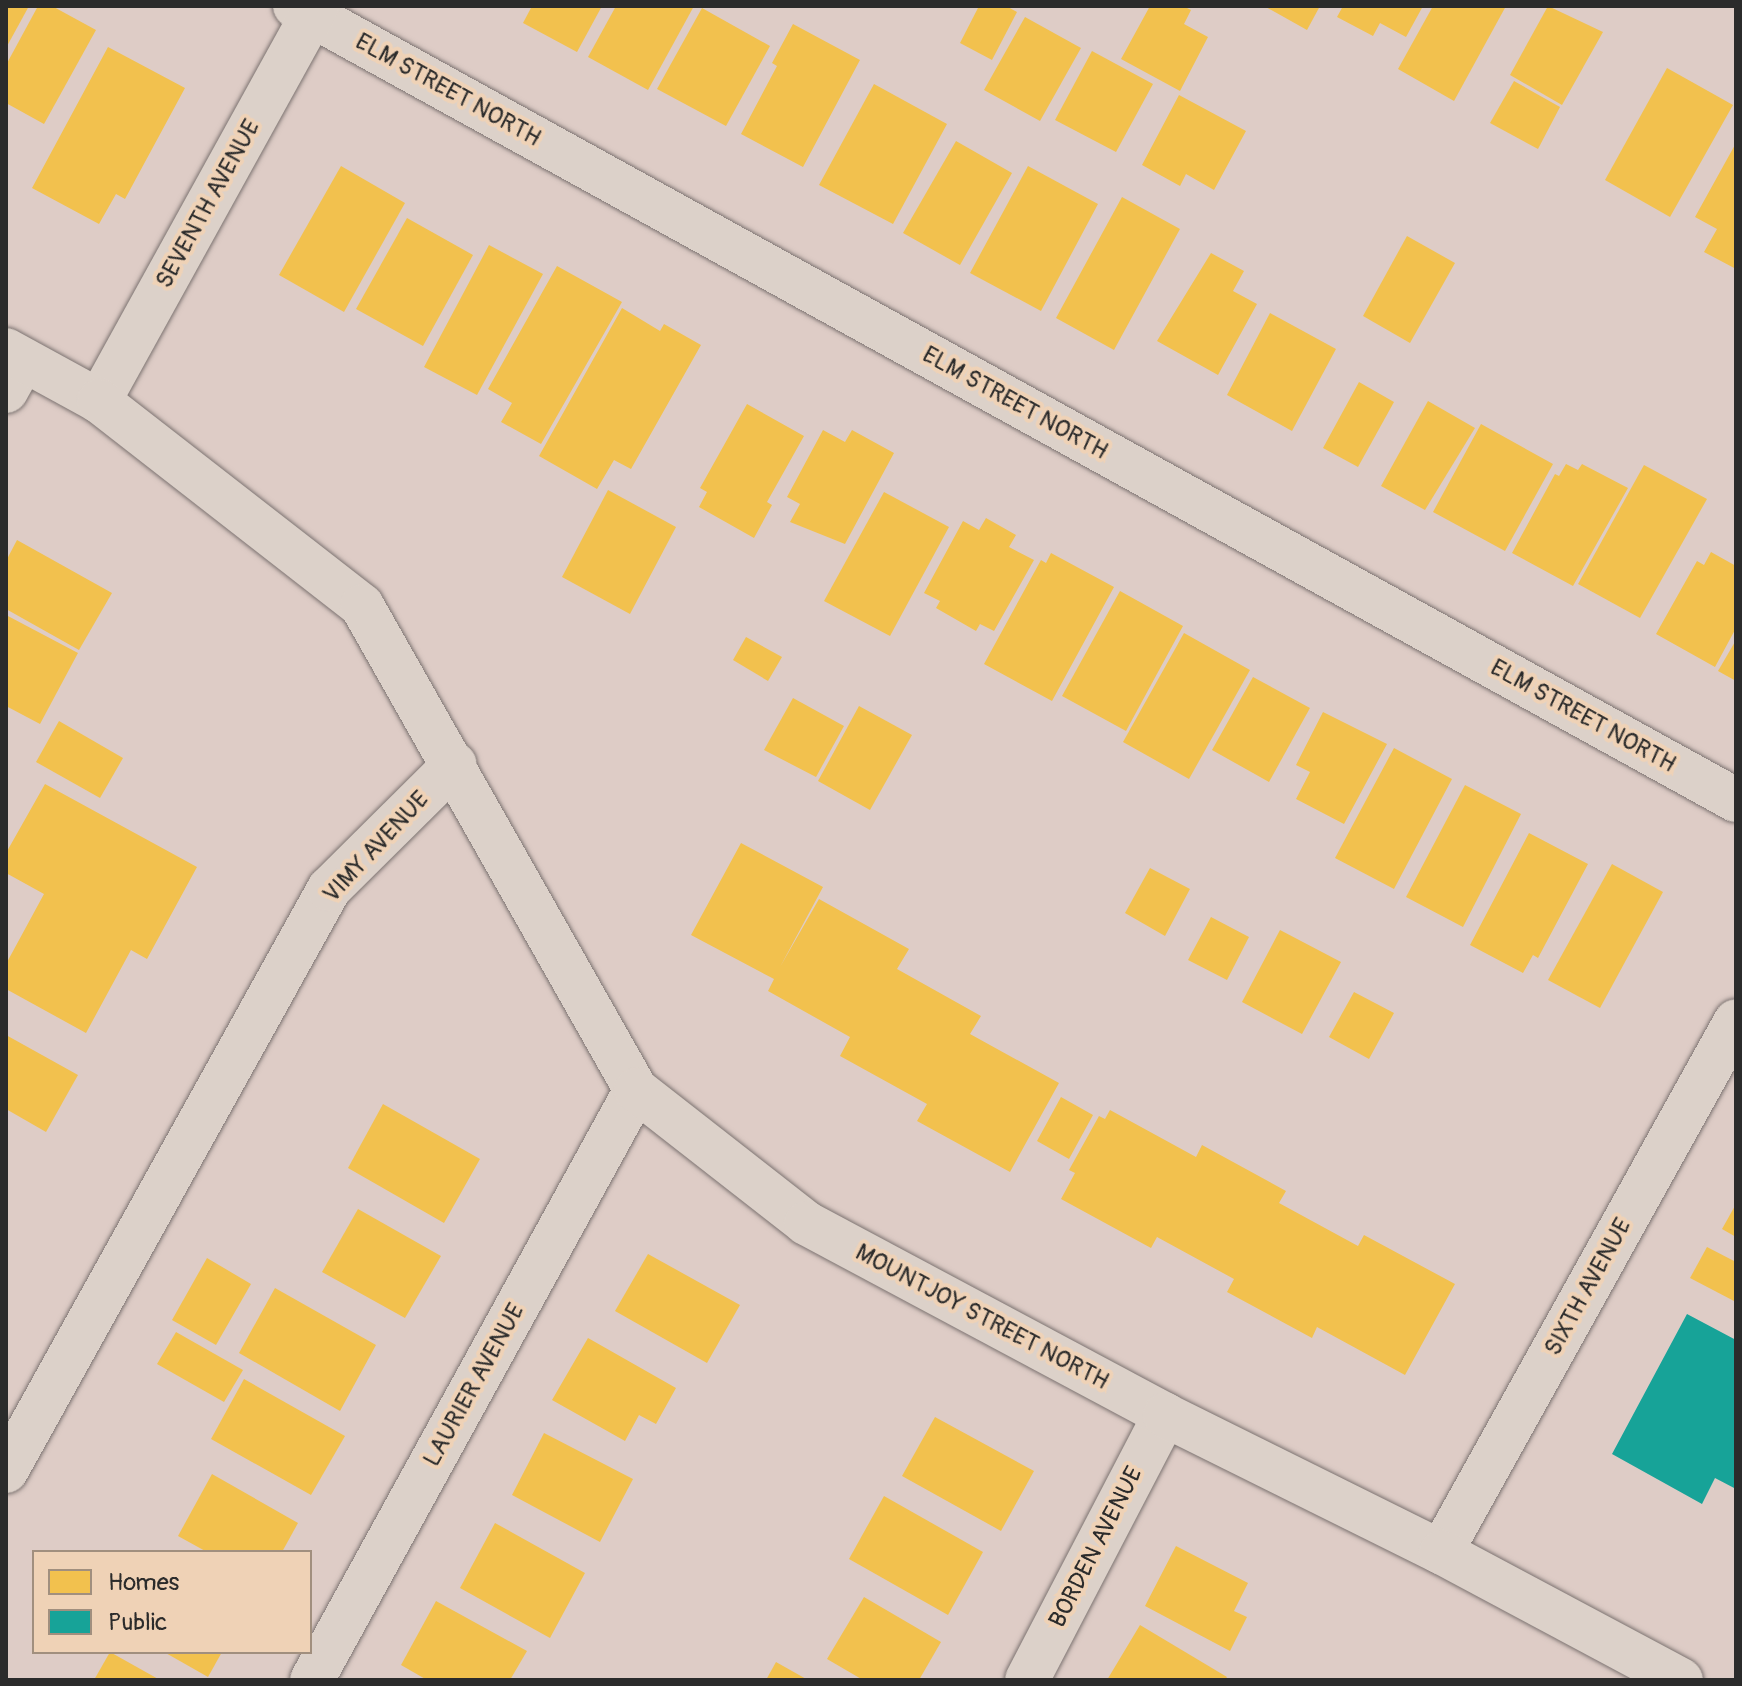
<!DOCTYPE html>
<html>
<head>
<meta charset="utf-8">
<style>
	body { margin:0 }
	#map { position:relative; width:1742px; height:1686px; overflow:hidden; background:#deccc6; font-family:Pangolin,sans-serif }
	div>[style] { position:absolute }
	.homes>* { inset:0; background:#f2c14e }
	.public>* { inset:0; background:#17a398 }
	.roads { filter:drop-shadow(0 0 2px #7c7371) drop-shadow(0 0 2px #7c7371) }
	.street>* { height:44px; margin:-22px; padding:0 22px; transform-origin:22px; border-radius:22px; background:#dcd1c9 }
	.secondary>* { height:44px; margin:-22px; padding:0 22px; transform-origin:22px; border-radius:22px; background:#dcd1c9 }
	span { translate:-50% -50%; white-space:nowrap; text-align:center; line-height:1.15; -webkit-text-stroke:8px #efd2b6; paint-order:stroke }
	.street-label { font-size:24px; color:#2b2b2b }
	.frame { position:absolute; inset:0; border:8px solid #2b2b2b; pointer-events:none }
	.legend { position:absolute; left:32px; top:1550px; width:280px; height:104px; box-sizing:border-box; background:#efd2b6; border:2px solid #a18f7e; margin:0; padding:10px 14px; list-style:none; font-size:24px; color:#2b2b2b }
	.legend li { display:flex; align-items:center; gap:16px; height:40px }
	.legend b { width:40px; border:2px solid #a18f7e }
</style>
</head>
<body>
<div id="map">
	<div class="homes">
		<div style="clip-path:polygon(6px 6px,29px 6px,6px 48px)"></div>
		<div style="clip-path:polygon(38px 6px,52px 6px,96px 30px,44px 124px,6px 103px,6px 65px)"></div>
		<div style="clip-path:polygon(532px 6px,602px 6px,577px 52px,523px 23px)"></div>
		<div style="clip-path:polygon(616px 6px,694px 6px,648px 90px,588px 57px)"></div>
		<div style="clip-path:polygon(979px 6px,1006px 6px,1017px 12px,992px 60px,960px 43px)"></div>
		<div style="clip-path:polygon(1150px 6px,1183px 6px,1191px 10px,1184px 24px,1208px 37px,1180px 91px,1121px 59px)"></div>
		<div style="clip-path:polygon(1264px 6px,1320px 6px,1307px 30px)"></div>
		<div style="clip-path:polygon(1343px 6px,1423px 6px,1406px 37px,1380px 23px,1373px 36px,1337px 17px)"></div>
		<div style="clip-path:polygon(1433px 6px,1506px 6px,1454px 101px,1398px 69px)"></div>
		<div style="clip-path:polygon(1548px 6px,1603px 32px,1562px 105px,1510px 75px)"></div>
		<div style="clip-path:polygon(702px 8px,770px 46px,726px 126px,657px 89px)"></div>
		<div style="clip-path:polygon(1025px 17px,1081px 48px,1040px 121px,984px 90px)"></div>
		<div style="clip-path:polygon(793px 24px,860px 60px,803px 167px,741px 134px,777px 66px,772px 63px)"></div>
		<div style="clip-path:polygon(108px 47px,185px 88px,125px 199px,116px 194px,99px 224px,32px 188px)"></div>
		<div style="clip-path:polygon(1092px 51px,1153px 84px,1116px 152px,1055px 120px)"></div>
		<div style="clip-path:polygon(1667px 68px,1733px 105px,1670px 217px,1605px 180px)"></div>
		<div style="clip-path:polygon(1514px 81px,1560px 107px,1538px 149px,1490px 123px)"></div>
		<div style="clip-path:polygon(874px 84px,947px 124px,893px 224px,819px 185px)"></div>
		<div style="clip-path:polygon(1179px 95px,1246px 131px,1214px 190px,1186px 174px,1180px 186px,1142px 165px)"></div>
		<div style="clip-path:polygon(956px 141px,1012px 173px,960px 265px,903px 233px)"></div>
		<div style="clip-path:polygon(1736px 143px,1736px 269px,1704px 252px,1717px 229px,1695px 217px)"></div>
		<div style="clip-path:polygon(341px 166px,405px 203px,344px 312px,279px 275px)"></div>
		<div style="clip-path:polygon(1028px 166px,1098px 204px,1041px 311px,970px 273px)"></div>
		<div style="clip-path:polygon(1122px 197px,1180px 229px,1114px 350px,1056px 318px)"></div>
		<div style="clip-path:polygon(407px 218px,473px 255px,423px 346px,356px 309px)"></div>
		<div style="clip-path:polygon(1407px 236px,1455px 263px,1410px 343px,1363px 316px)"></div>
		<div style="clip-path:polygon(489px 245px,543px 274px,477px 395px,424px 367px)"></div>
		<div style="clip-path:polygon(1211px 253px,1244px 271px,1233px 291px,1257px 304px,1218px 375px,1157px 341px)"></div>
		<div style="clip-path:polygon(557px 266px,622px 302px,541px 444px,501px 422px,512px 403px,488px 389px)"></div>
		<div style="clip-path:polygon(622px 308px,660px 331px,664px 324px,701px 345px,631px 469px,614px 460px,597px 489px,539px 456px)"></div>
		<div style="clip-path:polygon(1270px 313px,1336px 349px,1292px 431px,1227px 395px)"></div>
		<div style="clip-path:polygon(1359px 382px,1394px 402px,1358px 467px,1323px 448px)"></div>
		<div style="clip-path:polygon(1428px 401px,1475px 428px,1425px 510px,1381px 486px)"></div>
		<div style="clip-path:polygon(747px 404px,804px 436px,767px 502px,772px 505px,754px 538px,699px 507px,707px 492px,700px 488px)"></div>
		<div style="clip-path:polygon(1481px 424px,1553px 464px,1505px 551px,1433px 512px)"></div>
		<div style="clip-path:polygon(823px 430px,845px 442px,852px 430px,894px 453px,845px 544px,790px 522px,800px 504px,787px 497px)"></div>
		<div style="clip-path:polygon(1566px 464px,1578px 470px,1582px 464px,1628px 488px,1573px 586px,1512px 553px,1555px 474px,1559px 476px)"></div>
		<div style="clip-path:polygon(1644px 465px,1707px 499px,1640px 618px,1578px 584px)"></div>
		<div style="clip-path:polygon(608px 490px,676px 527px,630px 614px,562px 577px)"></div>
		<div style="clip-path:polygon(884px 492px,949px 527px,890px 636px,824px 601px)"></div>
		<div style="clip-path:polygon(986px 518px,1016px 535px,1009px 547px,1034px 560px,994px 631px,980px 624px,976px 631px,936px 608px,940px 601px,924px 593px,963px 521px,979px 530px)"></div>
		<div style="clip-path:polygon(17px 540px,112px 593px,79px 650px,6px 609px,6px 561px)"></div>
		<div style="clip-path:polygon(1711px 552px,1736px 566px,1736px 628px,1715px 667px,1656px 634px,1697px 561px,1704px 565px)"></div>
		<div style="clip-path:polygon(1051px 553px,1114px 587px,1052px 701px,984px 664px,1041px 560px,1046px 563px)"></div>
		<div style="clip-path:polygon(1120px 591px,1183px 626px,1126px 731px,1062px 696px)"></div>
		<div style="clip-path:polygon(6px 615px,78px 653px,40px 724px,6px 706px)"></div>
		<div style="clip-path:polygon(1184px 633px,1250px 670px,1189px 779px,1123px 742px)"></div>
		<div style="clip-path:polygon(746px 637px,782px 657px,768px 681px,733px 660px)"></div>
		<div style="clip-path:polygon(1736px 640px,1736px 681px,1718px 671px)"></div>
		<div style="clip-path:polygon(1253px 677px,1310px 708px,1269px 782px,1212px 750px)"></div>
		<div style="clip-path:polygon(793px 698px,844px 726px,816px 777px,764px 750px)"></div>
		<div style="clip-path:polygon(859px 706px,912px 735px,870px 810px,818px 781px)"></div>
		<div style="clip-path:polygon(1323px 712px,1387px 744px,1344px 824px,1296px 799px,1310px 772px,1296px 765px)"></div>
		<div style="clip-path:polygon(59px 721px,123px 758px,100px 798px,36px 762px)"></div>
		<div style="clip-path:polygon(1394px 748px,1452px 779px,1394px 889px,1335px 858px)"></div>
		<div style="clip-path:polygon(45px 784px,197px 867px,147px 959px,131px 950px,86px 1033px,6px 989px,6px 964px,44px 894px,6px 873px,6px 853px)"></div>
		<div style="clip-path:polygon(1465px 785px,1521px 814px,1463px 927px,1406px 897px)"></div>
		<div style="clip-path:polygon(1529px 833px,1588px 864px,1538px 958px,1533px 955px,1523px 973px,1470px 945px)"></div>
		<div style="clip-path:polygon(741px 843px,823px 887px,780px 967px,819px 899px,909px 949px,897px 969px,981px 1016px,970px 1034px,1059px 1083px,1010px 1172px,917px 1121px,927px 1104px,840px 1056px,850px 1037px,768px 991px,774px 979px,691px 935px)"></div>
		<div style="clip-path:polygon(1612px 864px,1663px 892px,1600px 1008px,1548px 980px)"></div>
		<div style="clip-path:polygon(1150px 868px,1190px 889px,1165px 936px,1125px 913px)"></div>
		<div style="clip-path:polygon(1211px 917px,1249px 937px,1227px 980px,1188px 960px)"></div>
		<div style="clip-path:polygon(1280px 930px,1341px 962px,1302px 1034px,1242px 1002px)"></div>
		<div style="clip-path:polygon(1354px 992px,1394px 1013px,1369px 1059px,1329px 1037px)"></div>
		<div style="clip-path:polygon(6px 1035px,78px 1075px,46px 1132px,6px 1109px)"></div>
		<div style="clip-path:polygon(1061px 1097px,1093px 1115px,1069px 1159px,1037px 1141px)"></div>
		<div style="clip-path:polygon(383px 1104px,480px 1159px,444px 1223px,348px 1168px)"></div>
		<div style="clip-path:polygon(1110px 1110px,1196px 1157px,1202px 1145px,1286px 1191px,1279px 1203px,1358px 1246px,1364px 1235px,1455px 1284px,1405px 1375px,1317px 1327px,1312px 1338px,1227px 1292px,1234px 1279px,1157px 1237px,1151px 1248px,1061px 1199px,1075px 1173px,1069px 1170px,1099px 1116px,1105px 1119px)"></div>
		<div style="clip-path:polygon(1736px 1204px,1736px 1237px,1722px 1229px)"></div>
		<div style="clip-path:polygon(358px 1209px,441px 1256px,405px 1318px,322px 1272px)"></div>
		<div style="clip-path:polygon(1707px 1247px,1736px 1262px,1734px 1301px,1690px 1278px)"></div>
		<div style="clip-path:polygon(648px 1254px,740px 1305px,707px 1363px,615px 1311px)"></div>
		<div style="clip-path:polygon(207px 1258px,251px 1284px,216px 1345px,172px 1320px)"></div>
		<div style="clip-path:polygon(275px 1288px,376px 1345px,340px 1411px,239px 1353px)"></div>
		<div style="clip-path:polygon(176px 1332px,243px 1370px,224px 1402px,157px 1364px)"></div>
		<div style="clip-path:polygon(588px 1338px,676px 1388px,656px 1424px,639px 1415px,625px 1441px,552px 1400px)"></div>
		<div style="clip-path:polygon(244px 1379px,345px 1436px,311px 1495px,211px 1439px)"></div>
		<div style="clip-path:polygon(935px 1417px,1034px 1471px,1001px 1531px,902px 1476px)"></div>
		<div style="clip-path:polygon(544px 1433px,633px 1479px,600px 1542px,512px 1495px)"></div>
		<div style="clip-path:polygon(212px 1474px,298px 1523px,282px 1552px,207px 1552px,178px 1536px)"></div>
		<div style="clip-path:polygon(884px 1496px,983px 1552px,948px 1615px,849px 1559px)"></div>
		<div style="clip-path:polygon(495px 1523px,585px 1573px,550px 1638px,460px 1588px)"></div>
		<div style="clip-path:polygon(1176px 1546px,1248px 1583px,1234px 1611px,1247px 1617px,1230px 1651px,1145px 1606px)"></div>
		<div style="clip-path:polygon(864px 1597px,941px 1642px,919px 1680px,863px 1680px,827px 1659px)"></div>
		<div style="clip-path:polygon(436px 1601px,527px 1651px,510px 1680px,427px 1680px,401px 1665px)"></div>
		<div style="clip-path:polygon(1140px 1625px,1227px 1677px,1225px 1680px,1107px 1680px)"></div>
		<div style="clip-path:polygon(110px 1652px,160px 1680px,94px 1680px)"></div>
		<div style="clip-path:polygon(164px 1652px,222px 1652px,208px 1677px)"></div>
		<div style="clip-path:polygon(776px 1662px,808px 1680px,766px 1680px)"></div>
	</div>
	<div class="public">
		<div style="clip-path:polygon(1687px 1314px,1736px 1340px,1736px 1489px,1715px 1478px,1702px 1504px,1612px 1454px)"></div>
	</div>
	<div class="roads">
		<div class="street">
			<div style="left:295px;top:6px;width:1645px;rotate:28.86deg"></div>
			<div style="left:6px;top:391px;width:35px;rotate:-61deg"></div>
			<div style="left:99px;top:401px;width:451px;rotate:-61.1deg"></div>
			<div style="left:6px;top:1471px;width:666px;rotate:-60.97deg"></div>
			<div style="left:329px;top:889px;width:177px;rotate:-44.8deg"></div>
			<div style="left:1441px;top:1552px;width:607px;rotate:-60.95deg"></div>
			<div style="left:312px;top:1680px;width:673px;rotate:-61.23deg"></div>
			<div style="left:1027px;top:1680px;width:299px;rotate:-62.5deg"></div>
		</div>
		<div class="secondary">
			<div style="left:6px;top:350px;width:106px;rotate:28.7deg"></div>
			<div style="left:99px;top:401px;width:333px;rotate:37.9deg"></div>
			<div style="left:362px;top:606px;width:556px;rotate:60.49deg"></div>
			<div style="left:636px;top:1090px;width:216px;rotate:38deg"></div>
			<div style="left:806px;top:1223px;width:407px;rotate:28.1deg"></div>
			<div style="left:1165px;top:1415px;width:308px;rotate:26.4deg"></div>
			<div style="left:1441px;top:1552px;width:272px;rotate:28.1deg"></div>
		</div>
	</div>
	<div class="street-label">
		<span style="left:448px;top:90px;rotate:29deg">ELM STREET NORTH</span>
		<span style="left:208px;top:204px;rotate:-61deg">SEVENTH AVENUE</span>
		<span style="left:1015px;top:403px;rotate:29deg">ELM STREET NORTH</span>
		<span style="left:1583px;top:716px;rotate:29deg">ELM STREET NORTH</span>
		<span style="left:376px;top:847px;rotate:-47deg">VIMY AVENUE</span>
		<span style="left:1588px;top:1287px;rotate:-61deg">SIXTH AVENUE</span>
		<span style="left:982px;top:1317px;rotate:28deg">MOUNTJOY STREET NORTH</span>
		<span style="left:474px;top:1385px;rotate:-61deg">LAURIER AVENUE</span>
		<span style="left:1096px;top:1547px;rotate:-63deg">BORDEN AVENUE</span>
	</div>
	<div class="frame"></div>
	<ul class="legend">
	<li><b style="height:22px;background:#f2c14e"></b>Homes</li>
	<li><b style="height:22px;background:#17a398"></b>Public</li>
	</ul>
</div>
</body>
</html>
